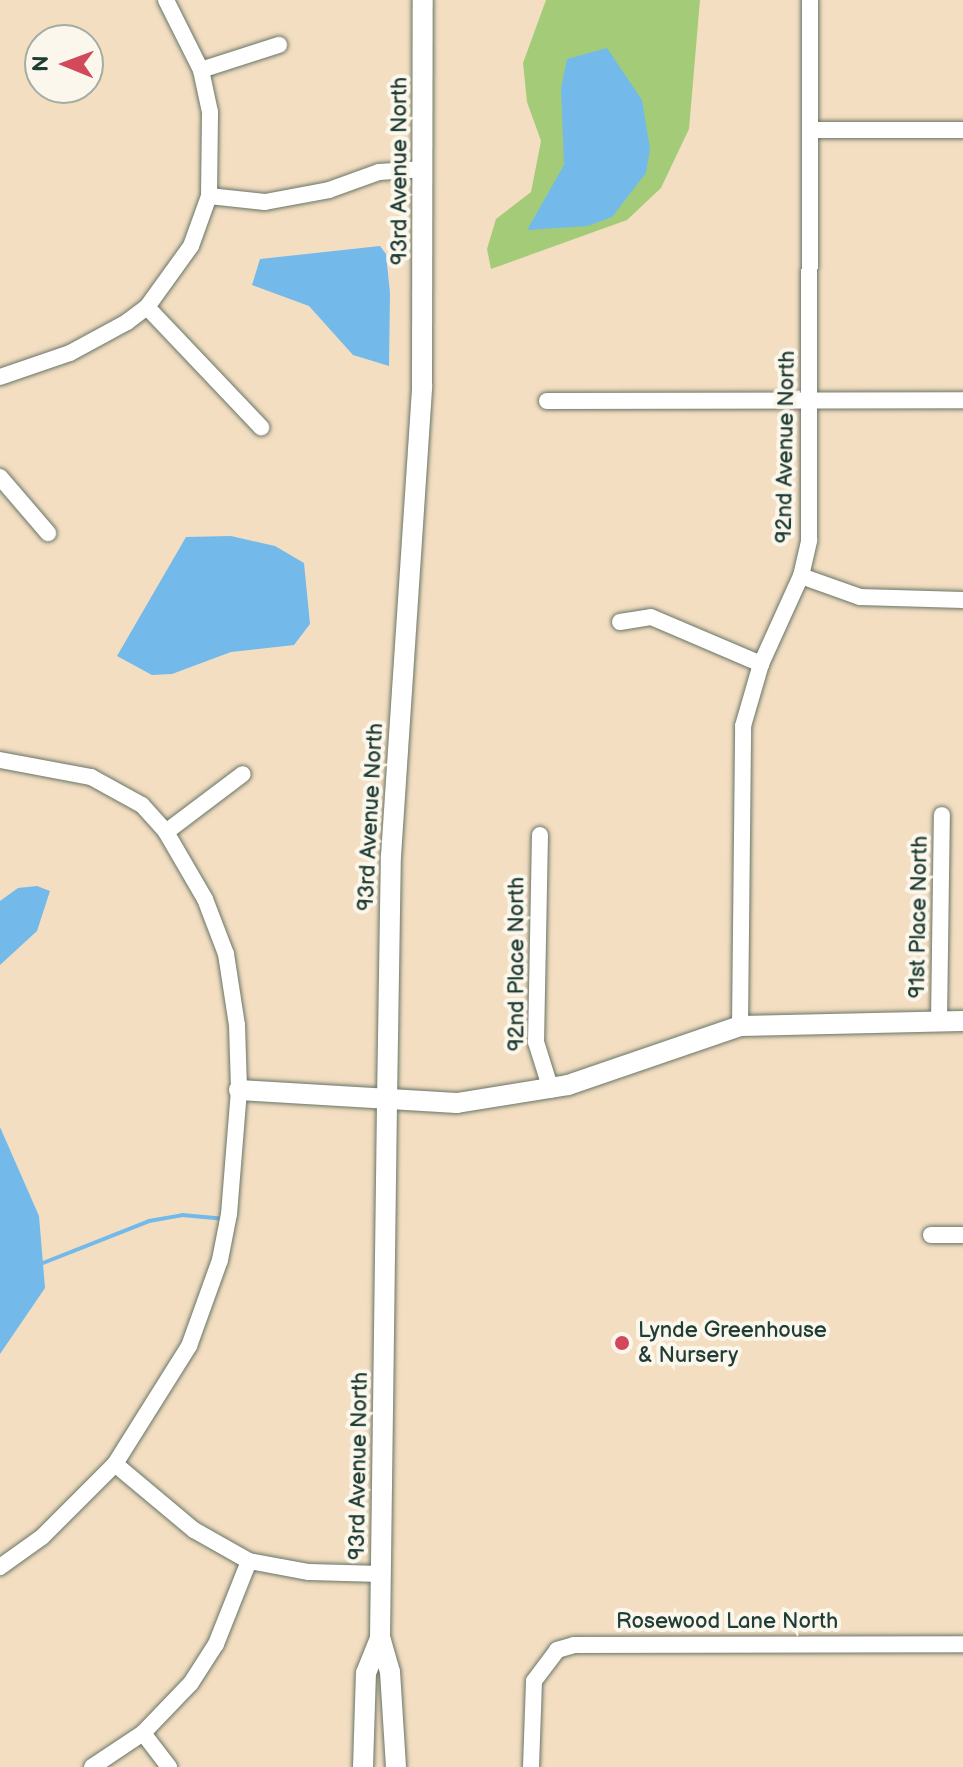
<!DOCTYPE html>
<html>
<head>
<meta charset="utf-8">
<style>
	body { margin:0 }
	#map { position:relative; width:963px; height:1767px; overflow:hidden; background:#f3dec2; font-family:"Balsamiq Sans",sans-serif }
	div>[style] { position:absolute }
	.green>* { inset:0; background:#a4cc78 }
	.water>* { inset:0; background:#73b9ea }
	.stream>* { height:4px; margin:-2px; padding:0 2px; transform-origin:2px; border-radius:2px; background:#73b9ea }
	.roads { filter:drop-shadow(0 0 2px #697566) drop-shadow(0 0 2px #697566) }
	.minor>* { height:16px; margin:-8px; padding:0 8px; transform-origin:8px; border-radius:8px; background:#fff }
	.tertiary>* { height:20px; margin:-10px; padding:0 10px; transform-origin:10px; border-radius:10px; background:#fff }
	.dots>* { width:22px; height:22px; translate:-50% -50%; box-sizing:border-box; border:4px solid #fbf7ec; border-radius:50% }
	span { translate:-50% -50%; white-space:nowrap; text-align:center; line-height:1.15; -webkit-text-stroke:8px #fbf7ec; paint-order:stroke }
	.street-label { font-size:22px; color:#1f3d34 }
	.poi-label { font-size:22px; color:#1f3d34 }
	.left { translate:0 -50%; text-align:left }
	.north { position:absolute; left:24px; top:24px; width:80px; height:80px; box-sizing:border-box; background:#fbf7ec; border:2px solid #a3ada2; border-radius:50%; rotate:271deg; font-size:22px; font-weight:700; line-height:32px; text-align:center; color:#1f3d34 }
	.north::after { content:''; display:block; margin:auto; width:28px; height:36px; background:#d1495b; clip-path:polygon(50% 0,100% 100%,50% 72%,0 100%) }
</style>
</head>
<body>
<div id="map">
	<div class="green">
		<div style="clip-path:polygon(546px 0,700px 0,689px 129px,661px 188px,627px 220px,491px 269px,487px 249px,496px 219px,531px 192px,541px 141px,527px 102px,523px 63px)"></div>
	</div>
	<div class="water">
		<div style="clip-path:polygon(607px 48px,642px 100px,650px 149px,646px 173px,612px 217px,588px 226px,527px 230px,564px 165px,561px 88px,567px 59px)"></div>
		<div style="clip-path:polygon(380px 246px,386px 254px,390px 293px,389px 366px,353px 355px,309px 306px,252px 285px,260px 259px)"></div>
		<div style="clip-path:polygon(231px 536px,275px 546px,304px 563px,310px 624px,294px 645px,231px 652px,172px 674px,152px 675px,117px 656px,186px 537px)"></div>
		<div style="clip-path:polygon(37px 886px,50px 891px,37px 931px,0 965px,0 901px,18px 888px)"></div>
		<div style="clip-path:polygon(0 1127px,39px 1216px,45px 1288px,0 1354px)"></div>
	</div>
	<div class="stream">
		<div style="left:43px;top:1263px;width:114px;rotate:-21.6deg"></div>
		<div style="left:149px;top:1221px;width:34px;rotate:-10deg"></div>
		<div style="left:182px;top:1215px;width:36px;rotate:5deg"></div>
	</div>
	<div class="roads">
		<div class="minor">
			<div style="left:201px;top:70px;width:82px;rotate:-17.8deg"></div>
			<div style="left:810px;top:130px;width:153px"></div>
			<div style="left:209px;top:196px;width:56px;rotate:6.1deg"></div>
			<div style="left:265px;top:202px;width:65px;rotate:-10.6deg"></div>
			<div style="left:329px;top:190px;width:53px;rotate:-19.8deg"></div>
			<div style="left:379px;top:172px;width:45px;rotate:-3.8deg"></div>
			<div style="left:147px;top:307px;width:166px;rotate:46.5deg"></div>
			<div style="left:0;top:377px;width:74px;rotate:-18.9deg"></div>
			<div style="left:70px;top:353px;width:65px;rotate:-28.5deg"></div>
			<div style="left:127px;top:322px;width:25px;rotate:-37deg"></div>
			<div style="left:147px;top:307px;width:75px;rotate:-54.2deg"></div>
			<div style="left:191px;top:246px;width:53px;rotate:-70.2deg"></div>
			<div style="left:209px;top:196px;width:84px;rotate:-89.3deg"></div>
			<div style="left:210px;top:112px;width:43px;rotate:-102.1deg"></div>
			<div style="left:201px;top:70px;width:78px;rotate:-116.6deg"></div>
			<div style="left:547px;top:401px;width:416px;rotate:-0.1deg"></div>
			<div style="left:0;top:477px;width:74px;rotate:49.4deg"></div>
			<div style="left:801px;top:576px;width:63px;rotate:19.6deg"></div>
			<div style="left:860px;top:597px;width:103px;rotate:1.7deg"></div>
			<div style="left:620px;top:622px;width:31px;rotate:-9deg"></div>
			<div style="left:651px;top:617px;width:120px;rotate:23.1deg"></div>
			<div style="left:0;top:760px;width:93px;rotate:10.6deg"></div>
			<div style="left:91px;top:777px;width:58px;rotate:28.8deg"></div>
			<div style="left:142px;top:805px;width:36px;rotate:48deg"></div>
			<div style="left:166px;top:832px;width:78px;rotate:59.8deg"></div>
			<div style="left:205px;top:899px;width:59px;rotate:69.1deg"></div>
			<div style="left:226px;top:954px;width:72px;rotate:81.2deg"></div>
			<div style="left:237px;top:1025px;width:65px;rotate:88.2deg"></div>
			<div style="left:239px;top:1090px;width:124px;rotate:94.6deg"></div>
			<div style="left:229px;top:1214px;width:47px;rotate:101.1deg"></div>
			<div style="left:220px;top:1260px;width:91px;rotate:109.8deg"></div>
			<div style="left:189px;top:1346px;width:139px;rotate:122.1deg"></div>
			<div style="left:115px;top:1464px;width:103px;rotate:135deg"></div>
			<div style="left:42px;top:1537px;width:52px;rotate:144.5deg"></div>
			<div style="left:166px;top:832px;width:96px;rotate:-37deg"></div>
			<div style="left:540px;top:835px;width:207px;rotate:91.1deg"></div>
			<div style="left:536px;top:1042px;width:50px;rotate:72.6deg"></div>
			<div style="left:939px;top:1021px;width:206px;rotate:-89.2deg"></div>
			<div style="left:740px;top:1026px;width:300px;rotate:-89.4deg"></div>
			<div style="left:743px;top:726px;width:65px;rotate:-73.8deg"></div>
			<div style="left:761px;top:664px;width:97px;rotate:-65.6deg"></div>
			<div style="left:801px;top:576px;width:37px;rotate:-77deg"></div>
			<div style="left:809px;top:540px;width:540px;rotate:-89.89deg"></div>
			<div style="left:931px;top:1235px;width:32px"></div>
			<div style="left:115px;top:1464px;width:103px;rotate:39.9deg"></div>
			<div style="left:194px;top:1530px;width:63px;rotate:29.4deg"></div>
			<div style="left:249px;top:1561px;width:61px;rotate:10.4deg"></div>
			<div style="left:309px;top:1572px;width:72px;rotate:1.6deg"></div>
			<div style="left:143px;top:1733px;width:43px;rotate:52.6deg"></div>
			<div style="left:92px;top:1767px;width:61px;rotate:-33.7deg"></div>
			<div style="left:143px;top:1733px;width:69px;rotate:-46.2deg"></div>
			<div style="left:191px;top:1683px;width:46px;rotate:-57.3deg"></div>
			<div style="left:216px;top:1644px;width:89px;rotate:-68.3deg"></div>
			<div style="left:531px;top:1767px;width:86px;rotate:-88deg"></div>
			<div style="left:534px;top:1681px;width:39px;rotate:-53deg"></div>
			<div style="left:557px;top:1650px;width:18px;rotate:-16deg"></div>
			<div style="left:574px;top:1645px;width:389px;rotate:-0.1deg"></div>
		</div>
		<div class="tertiary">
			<div style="left:239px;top:1090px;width:218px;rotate:3.4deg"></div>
			<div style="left:457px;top:1103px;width:112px;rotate:-9.2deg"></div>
			<div style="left:568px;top:1085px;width:182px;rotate:-18.9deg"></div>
			<div style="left:740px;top:1026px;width:223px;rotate:-1.3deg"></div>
			<div style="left:363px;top:1767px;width:94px;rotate:-88.2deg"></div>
			<div style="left:366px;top:1673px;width:38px;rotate:-68deg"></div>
			<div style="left:396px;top:1767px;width:95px;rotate:-93.6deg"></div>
			<div style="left:390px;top:1672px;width:35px;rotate:-106deg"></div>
			<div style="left:380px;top:1638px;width:536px;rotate:-89.25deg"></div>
			<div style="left:387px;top:1102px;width:246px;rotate:-89.1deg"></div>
			<div style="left:391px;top:856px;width:471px;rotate:-86.2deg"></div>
			<div style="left:422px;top:386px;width:386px;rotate:-89.9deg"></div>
		</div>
	</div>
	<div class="dots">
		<div style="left:622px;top:1343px;background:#d1495b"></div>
	</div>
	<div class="street-label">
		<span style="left:400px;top:171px;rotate:-90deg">93rd Avenue North</span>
		<span style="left:786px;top:447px;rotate:-89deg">92nd Avenue North</span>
		<span style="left:371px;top:817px;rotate:-87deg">93rd Avenue North</span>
		<span style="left:919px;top:917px;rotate:-89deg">91st Place North</span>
		<span style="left:517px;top:964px;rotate:-90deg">92nd Place North</span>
		<span style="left:359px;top:1466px;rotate:-89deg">93rd Avenue North</span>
		<span style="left:727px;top:1622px">Rosewood Lane North</span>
	</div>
	<div class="poi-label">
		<span class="left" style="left:638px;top:1343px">Lynde Greenhouse<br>&amp; Nursery</span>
	</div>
	<div class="north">N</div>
</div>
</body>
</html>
